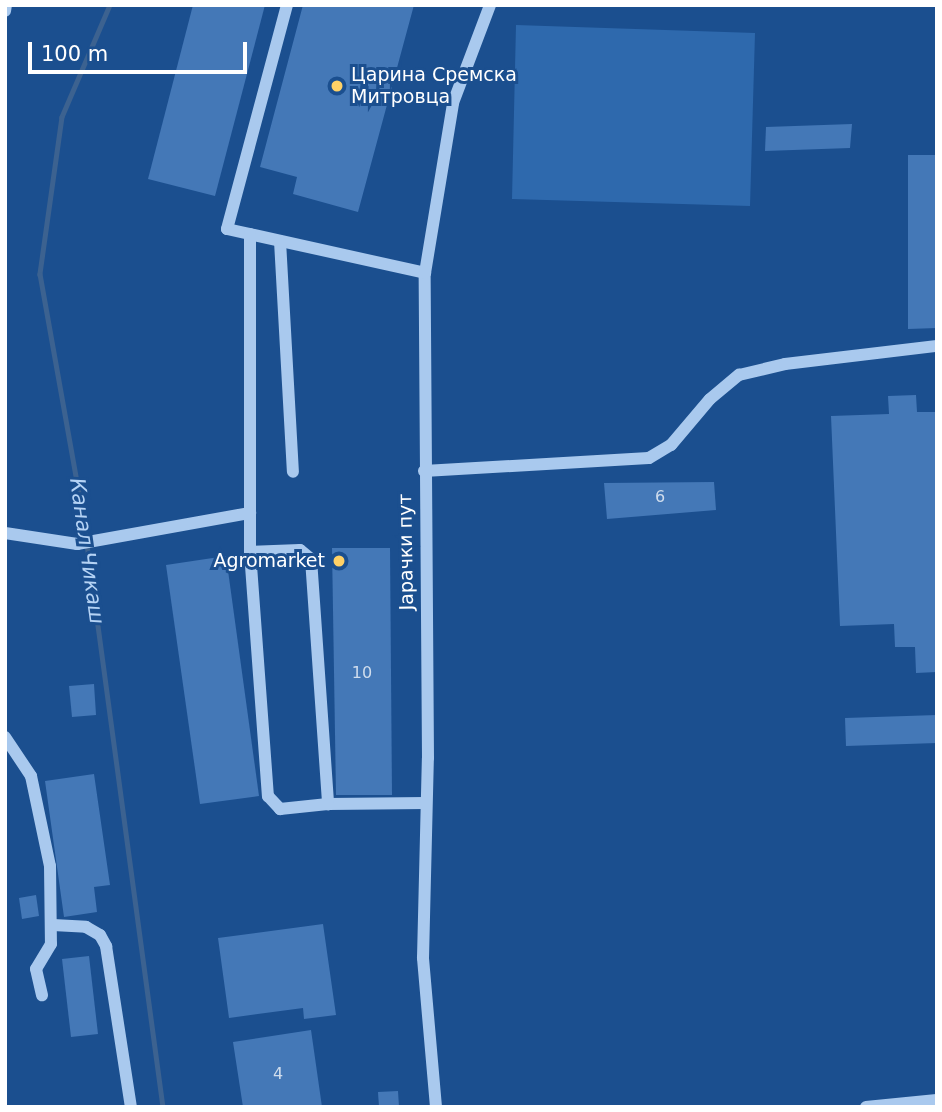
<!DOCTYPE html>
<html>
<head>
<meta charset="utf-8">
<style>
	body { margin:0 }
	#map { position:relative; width:942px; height:1112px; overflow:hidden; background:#1b4f8f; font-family:"DejaVu Sans",sans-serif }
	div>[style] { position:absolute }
	.green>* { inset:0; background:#2e69ad }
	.stream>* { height:4.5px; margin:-2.25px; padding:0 2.25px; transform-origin:2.25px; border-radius:2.25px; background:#3c6290 }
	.building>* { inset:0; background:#4478b7 }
	.path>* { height:2.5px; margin-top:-1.25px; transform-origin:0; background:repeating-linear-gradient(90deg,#a9c9ee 0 3.5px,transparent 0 8.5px) }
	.minor>* { height:12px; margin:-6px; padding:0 6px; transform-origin:6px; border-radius:6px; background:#a9c9ee }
	.dots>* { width:19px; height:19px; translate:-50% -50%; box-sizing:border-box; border:4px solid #1b4f8f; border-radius:50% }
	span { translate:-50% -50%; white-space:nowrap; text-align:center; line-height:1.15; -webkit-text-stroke:6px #1b4f8f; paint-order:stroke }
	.number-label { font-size:16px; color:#d0dded }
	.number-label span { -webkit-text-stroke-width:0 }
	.poi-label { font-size:19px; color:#fff }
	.left { translate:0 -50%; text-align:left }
	.right { translate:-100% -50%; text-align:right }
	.street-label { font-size:19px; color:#fff }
	.water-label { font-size:21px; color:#b5d3f5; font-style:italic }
	.frame { position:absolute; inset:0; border:7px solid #fff; pointer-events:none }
	.scale { position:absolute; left:28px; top:42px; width:219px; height:32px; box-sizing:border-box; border:4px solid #fff; border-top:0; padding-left:9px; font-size:21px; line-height:24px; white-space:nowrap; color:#fff; -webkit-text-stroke:5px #1b4f8f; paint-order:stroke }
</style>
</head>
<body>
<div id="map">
	<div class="green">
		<div style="clip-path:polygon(516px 25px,755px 33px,750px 206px,512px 199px)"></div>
	</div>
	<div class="stream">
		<div style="left:110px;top:5px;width:122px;rotate:113.2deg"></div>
		<div style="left:62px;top:117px;width:159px;rotate:98deg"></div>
		<div style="left:40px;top:274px;width:252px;rotate:79.9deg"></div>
		<div style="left:84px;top:522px;width:590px;rotate:82.31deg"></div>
	</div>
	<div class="building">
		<div style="clip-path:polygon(193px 5px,265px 5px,215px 196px,148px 179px)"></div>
		<div style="clip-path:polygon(303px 5px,414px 5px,358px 212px,293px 194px,297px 177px,260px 167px)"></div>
		<div style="clip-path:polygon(852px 124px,850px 148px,765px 151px,766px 127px)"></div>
		<div style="clip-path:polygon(908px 155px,937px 155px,937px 328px,908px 329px)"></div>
		<div style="clip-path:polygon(916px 395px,917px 412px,937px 412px,937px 672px,916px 673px,915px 647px,895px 647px,894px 624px,840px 626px,831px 416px,889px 414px,888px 396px)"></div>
		<div style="clip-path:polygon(714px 482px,716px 510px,607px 519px,604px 483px)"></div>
		<div style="clip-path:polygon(332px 548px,390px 548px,392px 795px,336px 795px)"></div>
		<div style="clip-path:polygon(226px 556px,259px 796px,200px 804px,166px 565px)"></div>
		<div style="clip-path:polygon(94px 684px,96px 715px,72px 717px,69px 686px)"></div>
		<div style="clip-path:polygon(937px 715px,937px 743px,846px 746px,845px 718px)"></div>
		<div style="clip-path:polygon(94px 774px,110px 885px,94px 887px,97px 912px,64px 917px,45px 781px)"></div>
		<div style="clip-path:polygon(36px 895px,39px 916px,22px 919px,19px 898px)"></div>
		<div style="clip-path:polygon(323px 924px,336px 1015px,304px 1019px,303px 1008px,229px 1018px,218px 938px)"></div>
		<div style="clip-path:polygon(89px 956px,98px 1034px,71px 1037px,62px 959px)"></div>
		<div style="clip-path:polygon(311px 1030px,322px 1107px,243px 1107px,233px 1042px)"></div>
		<div style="clip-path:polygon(398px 1091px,399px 1107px,379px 1107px,378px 1092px)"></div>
	</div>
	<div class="path">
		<div style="left:839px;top:5px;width:62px"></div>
	</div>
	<div class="minor">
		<div style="left:287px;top:5px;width:232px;rotate:105deg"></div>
		<div style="left:227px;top:229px;width:203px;rotate:12.5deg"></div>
		<div style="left:5px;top:11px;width:6px;rotate:-81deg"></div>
		<div style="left:250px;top:234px;width:318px;rotate:90deg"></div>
		<div style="left:250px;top:552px;width:50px;rotate:-2.3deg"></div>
		<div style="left:300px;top:550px;width:14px;rotate:39deg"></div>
		<div style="left:311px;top:559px;width:246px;rotate:86deg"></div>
		<div style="left:328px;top:804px;width:98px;rotate:-0.6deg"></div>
		<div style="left:280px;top:241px;width:231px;rotate:86.8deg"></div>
		<div style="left:424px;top:471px;width:225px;rotate:-3.3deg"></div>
		<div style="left:649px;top:458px;width:26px;rotate:-31deg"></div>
		<div style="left:671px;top:445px;width:60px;rotate:-49.7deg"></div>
		<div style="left:710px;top:399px;width:38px;rotate:-40deg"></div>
		<div style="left:739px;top:375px;width:47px;rotate:-13.4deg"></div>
		<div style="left:785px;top:364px;width:153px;rotate:-6.8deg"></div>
		<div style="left:5px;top:533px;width:73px;rotate:8.7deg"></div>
		<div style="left:77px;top:544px;width:176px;rotate:-10.2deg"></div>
		<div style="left:250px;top:552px;width:245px;rotate:85.8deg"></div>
		<div style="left:268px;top:796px;width:18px;rotate:47deg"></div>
		<div style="left:280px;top:809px;width:48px;rotate:-5.9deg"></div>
		<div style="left:5px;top:737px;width:47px;rotate:56.3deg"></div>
		<div style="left:31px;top:776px;width:92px;rotate:78.1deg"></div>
		<div style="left:50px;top:866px;width:78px;rotate:89.3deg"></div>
		<div style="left:51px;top:944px;width:29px;rotate:121deg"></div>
		<div style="left:36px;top:969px;width:27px;rotate:77deg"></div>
		<div style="left:53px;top:925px;width:33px;rotate:3deg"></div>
		<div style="left:86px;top:927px;width:16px;rotate:30deg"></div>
		<div style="left:100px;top:935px;width:13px;rotate:61deg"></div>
		<div style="left:106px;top:946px;width:163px;rotate:81.2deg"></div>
		<div style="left:436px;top:1107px;width:150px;rotate:-95deg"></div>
		<div style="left:423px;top:958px;width:200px;rotate:-88.6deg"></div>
		<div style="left:428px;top:758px;width:485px;rotate:-90.4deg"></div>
		<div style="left:425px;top:273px;width:172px;rotate:-80.6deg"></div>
		<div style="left:453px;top:103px;width:105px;rotate:-69.3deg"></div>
		<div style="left:866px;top:1107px;width:71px;rotate:-5.6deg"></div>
	</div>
	<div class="dots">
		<div style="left:337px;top:86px;background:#ffd166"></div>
		<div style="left:339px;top:561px;background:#ffd166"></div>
	</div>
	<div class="number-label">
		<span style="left:660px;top:497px">6</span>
		<span style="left:362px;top:673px">10</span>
		<span style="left:278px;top:1074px">4</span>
	</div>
	<div class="poi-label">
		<span class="left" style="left:351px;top:86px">Царина Сремска<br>Митровца</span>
		<span class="right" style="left:325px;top:561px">Agromarket</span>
	</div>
	<div class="street-label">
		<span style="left:406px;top:552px;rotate:-91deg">Јарачки пут</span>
	</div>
	<div class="water-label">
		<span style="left:87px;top:551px;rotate:82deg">Канал Чикаш</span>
	</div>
	<div class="frame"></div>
	<div class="scale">100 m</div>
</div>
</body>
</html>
